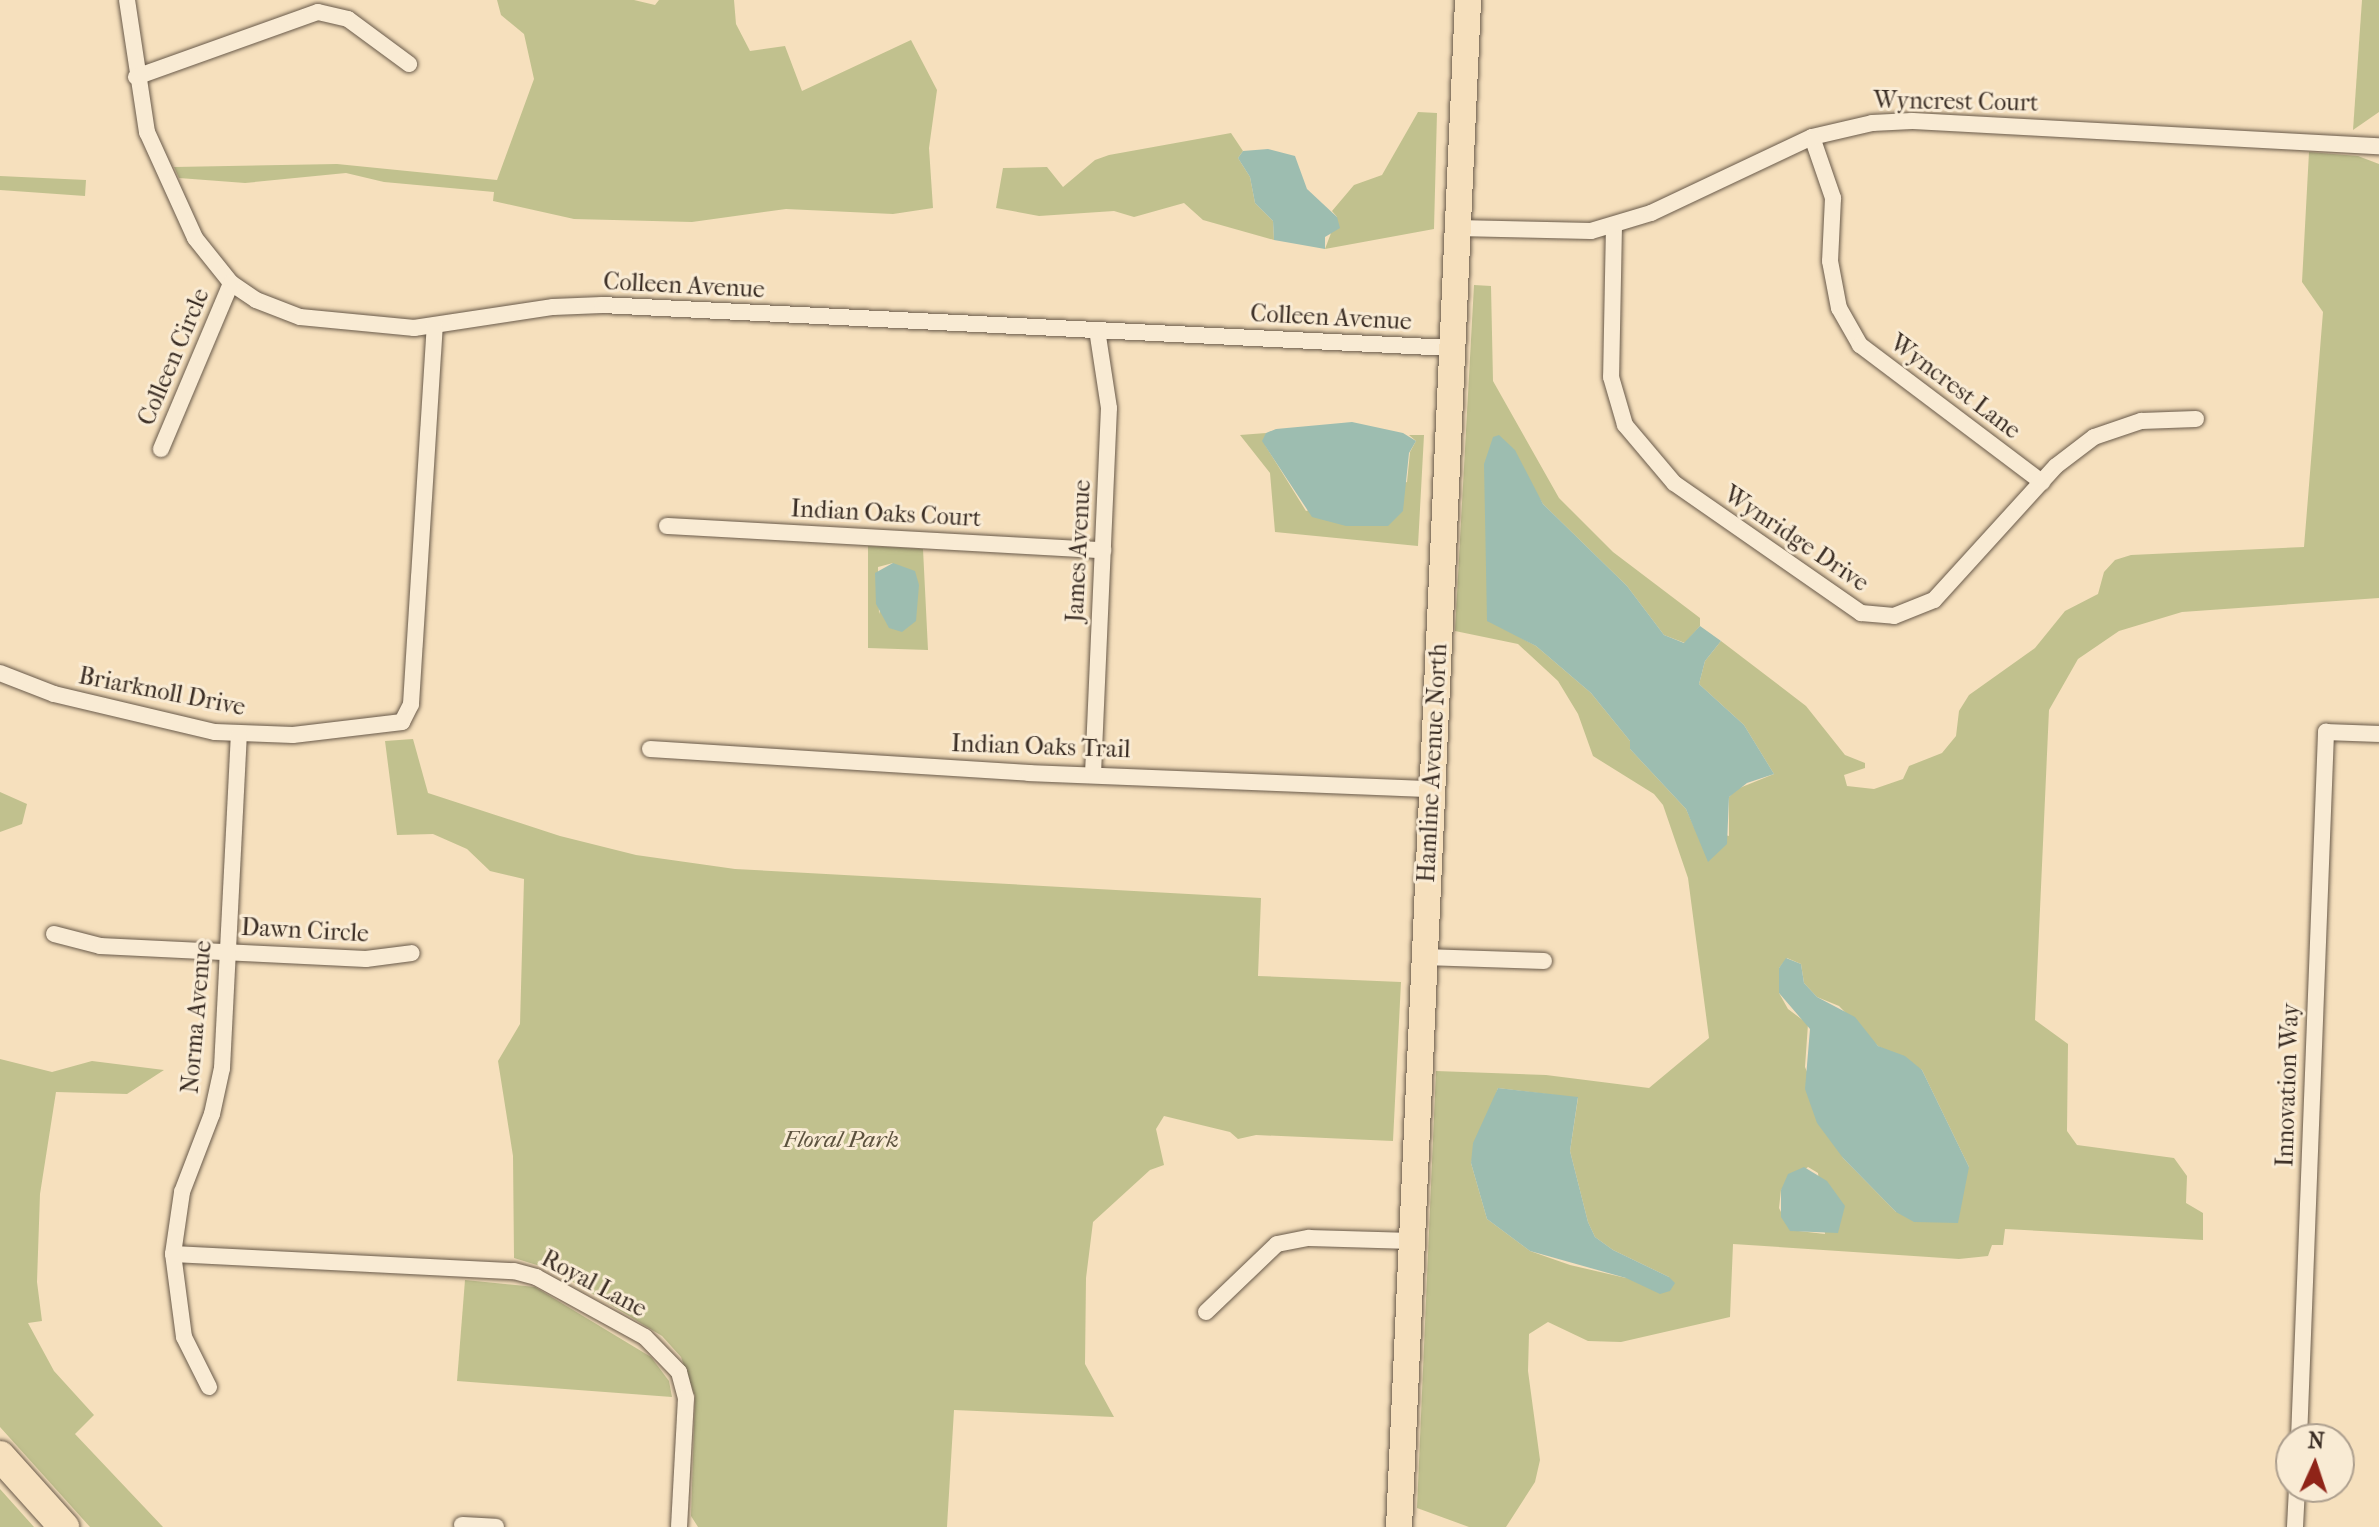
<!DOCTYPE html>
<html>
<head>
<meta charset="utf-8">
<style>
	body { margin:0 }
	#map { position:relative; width:2379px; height:1527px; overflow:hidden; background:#f6e0bd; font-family:"IM FELL French Canon",serif }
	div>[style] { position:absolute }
	.green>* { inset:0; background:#c1c18e }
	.water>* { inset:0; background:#9dbdb0 }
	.roads { filter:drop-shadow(0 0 2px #695a4a) drop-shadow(0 0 2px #695a4a) }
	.street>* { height:16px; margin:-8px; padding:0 8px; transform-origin:8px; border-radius:8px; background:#f9ebd4 }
	.primary>* { height:26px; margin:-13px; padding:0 13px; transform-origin:13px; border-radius:13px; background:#f6e0bd }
	.highway>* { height:30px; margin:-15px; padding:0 15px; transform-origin:15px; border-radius:15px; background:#f6e0bd }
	span { translate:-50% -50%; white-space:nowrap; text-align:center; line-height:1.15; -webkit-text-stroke:6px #f9ebd4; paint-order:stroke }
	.street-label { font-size:24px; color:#3a2d24 }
	.park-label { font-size:24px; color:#5c523e; font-style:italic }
	.north { position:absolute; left:2275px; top:1423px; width:80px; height:80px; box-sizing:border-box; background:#f9ebd4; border:2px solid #ad9f8e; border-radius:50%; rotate:3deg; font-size:22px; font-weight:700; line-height:32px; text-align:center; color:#3a2d24 }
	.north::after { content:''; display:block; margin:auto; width:28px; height:36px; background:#8f2418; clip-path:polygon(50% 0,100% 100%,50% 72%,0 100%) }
</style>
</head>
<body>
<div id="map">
	<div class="green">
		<div style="clip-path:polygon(497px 0,634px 0,655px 5px,659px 0,734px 0,736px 24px,750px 51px,785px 46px,802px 91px,911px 40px,937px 90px,929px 148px,933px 208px,893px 214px,786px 209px,692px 222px,574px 219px,493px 201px,494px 192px,384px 182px,346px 173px,245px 183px,179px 178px,174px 167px,337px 164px,497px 180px,534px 79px,524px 34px,501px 15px)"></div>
		<div style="clip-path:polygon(2362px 0,2379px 0,2379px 112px,2353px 130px)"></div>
		<div style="clip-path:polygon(1418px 112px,1437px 113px,1434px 229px,1325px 249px,1337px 217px,1332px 211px,1354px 185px,1382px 175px)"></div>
		<div style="clip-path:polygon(1231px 133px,1243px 151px,1238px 158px,1250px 177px,1255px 203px,1273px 221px,1274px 240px,1203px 220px,1184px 203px,1134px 217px,1114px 211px,1039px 216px,996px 208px,1003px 168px,1047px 167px,1063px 187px,1095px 160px,1109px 155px)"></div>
		<div style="clip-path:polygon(evenodd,2309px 152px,2358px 156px,2379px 164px,2379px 598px,2182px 612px,2119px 631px,2078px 659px,2049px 710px,2035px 1020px,2068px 1044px,2067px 1131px,2077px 1145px,2174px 1158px,2187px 1176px,2186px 1203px,2203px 1213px,2203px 1240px,2005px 1229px,2003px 1245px,1992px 1245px,1988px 1256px,1959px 1259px,1733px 1244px,1730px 1317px,1621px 1342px,1588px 1341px,1548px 1322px,1529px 1334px,1528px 1371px,1540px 1460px,1535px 1482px,1506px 1527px,1469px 1527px,1417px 1508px,1436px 1071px,1546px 1075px,1649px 1088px,1709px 1038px,1688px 878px,1663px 805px,1654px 794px,1593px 756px,1578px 714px,1558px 681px,1518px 644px,1455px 631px,1474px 285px,1491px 286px,1493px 381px,1559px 498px,1613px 552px,1700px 618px,1700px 626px,1685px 643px,1664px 635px,1627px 586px,1543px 504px,1528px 480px,1490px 574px,1488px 620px,1536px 646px,1591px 693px,1630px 741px,1630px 749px,1686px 809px,1694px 827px,1729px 836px,1729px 797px,1737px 789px,1774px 774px,1744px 725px,1699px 684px,1705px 661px,1721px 641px,1806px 706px,1845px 755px,1865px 763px,1865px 768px,1844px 775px,1847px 786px,1874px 789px,1903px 779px,1909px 766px,1942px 753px,1956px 736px,1959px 711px,1969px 695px,2035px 648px,2065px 611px,2098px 594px,2104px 572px,2115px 560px,2131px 555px,2304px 547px,2323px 312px,2302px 282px,2309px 152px,1787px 958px,1801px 964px,1804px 983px,1817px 997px,1839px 1006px,1878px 1046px,1922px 1070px,1969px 1167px,1896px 1212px,1843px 1158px,1805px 1067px,1808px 1024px,1788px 1009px,1779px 993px,1779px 968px,1787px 958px,2309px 152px,1498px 1088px,1578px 1098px,1570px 1151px,1588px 1222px,1595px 1237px,1613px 1250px,1669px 1277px,1626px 1278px,1570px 1265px,1530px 1251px,1487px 1219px,1471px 1163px,1498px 1088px,2309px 152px,1808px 1167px,1818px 1173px,1825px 1234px,1790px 1230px,1779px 1208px,1781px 1190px,1808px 1167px)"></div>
		<div style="clip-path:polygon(0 176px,86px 180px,85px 196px,0 190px)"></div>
		<div style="clip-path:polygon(1266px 433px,1265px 445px,1306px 511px,1407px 482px,1410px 452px,1416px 441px,1409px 435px,1424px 435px,1418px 546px,1275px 532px,1270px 473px,1240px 435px)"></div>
		<div style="clip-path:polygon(evenodd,868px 546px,923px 549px,928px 650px,868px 648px,868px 546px,893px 563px,879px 614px,878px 567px,893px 563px)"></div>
		<div style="clip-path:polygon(413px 739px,428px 793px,560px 836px,636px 855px,735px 869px,1261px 898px,1258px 976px,1401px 982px,1393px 1141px,1256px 1135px,1238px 1139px,1230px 1132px,1164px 1116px,1156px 1129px,1164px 1165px,1150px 1170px,1093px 1222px,1086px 1278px,1085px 1364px,1114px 1417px,954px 1410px,947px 1527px,698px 1527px,691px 1516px,695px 1396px,681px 1357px,662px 1336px,553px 1270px,514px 1258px,513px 1156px,498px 1061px,520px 1024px,524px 879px,490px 871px,467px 849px,433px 834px,397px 835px,385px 741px)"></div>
		<div style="clip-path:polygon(0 792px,27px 804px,22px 824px,0 832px)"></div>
		<div style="clip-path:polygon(0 1059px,52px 1072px,92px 1061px,164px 1070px,127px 1094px,56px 1092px,40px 1194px,37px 1282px,42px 1321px,28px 1323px,54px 1371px,94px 1415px,75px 1434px,163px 1527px,90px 1527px,0 1427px)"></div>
		<div style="clip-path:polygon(465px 1280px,535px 1287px,651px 1357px,669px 1381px,672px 1397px,457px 1381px)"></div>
		<div style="clip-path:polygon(0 1489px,34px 1527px,0 1527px)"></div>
	</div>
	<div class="water">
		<div style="clip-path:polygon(1268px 149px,1295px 156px,1307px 189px,1337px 217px,1340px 228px,1325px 237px,1325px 249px,1274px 240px,1273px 221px,1255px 203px,1250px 177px,1238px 158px,1243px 151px)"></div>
		<div style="clip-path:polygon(1352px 422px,1403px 433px,1416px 441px,1409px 453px,1403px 511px,1388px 526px,1346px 526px,1312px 517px,1262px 441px,1266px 433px,1276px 429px)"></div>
		<div style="clip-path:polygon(1499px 435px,1515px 450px,1543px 504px,1627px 586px,1664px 635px,1684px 643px,1700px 626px,1721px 641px,1705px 661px,1699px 684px,1744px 725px,1774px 774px,1747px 783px,1729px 797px,1727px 844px,1708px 862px,1686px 809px,1630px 749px,1630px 741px,1591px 693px,1536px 646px,1487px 621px,1484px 464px,1493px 437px)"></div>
		<div style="clip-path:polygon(893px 563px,915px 571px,919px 585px,916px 621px,902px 632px,889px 628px,876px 604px,875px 573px)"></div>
		<div style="clip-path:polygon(1786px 958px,1801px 964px,1804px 983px,1817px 997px,1855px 1017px,1878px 1046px,1905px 1056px,1922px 1070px,1969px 1167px,1958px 1223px,1914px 1222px,1896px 1212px,1843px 1158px,1817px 1123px,1805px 1089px,1810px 1029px,1779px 993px,1779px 968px)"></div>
		<div style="clip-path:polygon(1498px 1088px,1578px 1097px,1570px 1151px,1588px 1222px,1595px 1237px,1613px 1250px,1669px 1277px,1675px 1283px,1670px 1291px,1660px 1294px,1626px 1278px,1530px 1251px,1487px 1219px,1471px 1163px,1473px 1143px)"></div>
		<div style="clip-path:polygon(1804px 1167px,1827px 1181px,1845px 1206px,1838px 1233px,1790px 1231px,1781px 1217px,1781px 1190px,1788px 1174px)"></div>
	</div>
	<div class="roads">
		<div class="street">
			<div style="left:127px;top:0;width:134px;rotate:81.4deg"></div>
			<div style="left:147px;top:132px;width:116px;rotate:65.6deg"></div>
			<div style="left:195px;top:238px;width:58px;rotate:51.3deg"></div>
			<div style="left:231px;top:283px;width:30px;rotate:34deg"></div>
			<div style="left:256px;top:300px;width:47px;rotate:21.1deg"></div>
			<div style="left:300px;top:317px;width:115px;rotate:5.5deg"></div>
			<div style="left:414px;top:328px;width:141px;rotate:-8.6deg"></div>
			<div style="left:553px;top:307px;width:49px;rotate:-2.3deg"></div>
			<div style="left:602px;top:305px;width:851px;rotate:2.9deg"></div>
			<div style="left:136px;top:77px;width:193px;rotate:-19.7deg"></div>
			<div style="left:318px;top:12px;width:31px;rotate:13deg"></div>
			<div style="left:348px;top:19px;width:76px;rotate:36.4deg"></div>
			<div style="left:1812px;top:137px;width:65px;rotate:71deg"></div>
			<div style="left:1833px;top:198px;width:63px;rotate:92.7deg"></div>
			<div style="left:1830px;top:261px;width:48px;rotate:79.2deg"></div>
			<div style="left:1839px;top:308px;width:43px;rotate:60.4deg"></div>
			<div style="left:1860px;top:345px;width:228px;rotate:37deg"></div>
			<div style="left:1614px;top:225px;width:152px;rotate:91.1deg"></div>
			<div style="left:1611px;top:377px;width:50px;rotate:73.7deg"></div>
			<div style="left:1625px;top:425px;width:76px;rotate:49.8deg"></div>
			<div style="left:1674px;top:483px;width:228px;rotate:34.8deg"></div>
			<div style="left:1861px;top:613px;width:33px;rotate:5deg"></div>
			<div style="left:1894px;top:616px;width:43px;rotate:-21.8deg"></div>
			<div style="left:1934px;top:600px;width:181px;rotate:-47.7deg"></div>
			<div style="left:2056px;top:466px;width:48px;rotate:-37.3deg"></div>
			<div style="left:2094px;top:437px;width:50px;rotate:-18.8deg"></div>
			<div style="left:2141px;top:421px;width:55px;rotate:-2.1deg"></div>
			<div style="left:1457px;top:228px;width:134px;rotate:1.3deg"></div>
			<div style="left:1591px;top:231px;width:63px;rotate:-16.7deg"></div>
			<div style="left:1651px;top:213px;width:178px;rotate:-25.3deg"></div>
			<div style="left:1812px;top:137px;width:62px;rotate:-13.1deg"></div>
			<div style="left:1872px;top:123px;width:40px;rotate:-2.9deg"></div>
			<div style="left:1912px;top:121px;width:468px;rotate:3.1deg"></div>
			<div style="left:161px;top:449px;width:180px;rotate:-67.1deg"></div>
			<div style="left:667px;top:526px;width:437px;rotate:3.2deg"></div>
			<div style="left:0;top:673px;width:58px;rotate:21.3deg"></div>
			<div style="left:54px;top:694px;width:165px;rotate:13.3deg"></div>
			<div style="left:215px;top:732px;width:78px;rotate:2.2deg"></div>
			<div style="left:293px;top:735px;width:110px;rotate:-6.8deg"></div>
			<div style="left:402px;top:722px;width:20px;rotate:-63deg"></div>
			<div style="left:411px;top:704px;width:379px;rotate:-86.4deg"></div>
			<div style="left:650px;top:749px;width:380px;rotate:3.6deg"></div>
			<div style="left:1029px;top:773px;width:402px;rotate:2.3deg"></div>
			<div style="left:1093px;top:774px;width:366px;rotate:-87.5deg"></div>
			<div style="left:1109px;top:408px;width:79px;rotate:-98.7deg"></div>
			<div style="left:54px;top:934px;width:48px;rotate:14.6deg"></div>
			<div style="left:100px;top:946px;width:266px;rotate:2.8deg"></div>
			<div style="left:366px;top:959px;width:46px;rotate:-7.4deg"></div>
			<div style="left:1424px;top:957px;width:120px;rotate:1.9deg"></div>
			<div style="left:173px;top:1254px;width:341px;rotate:2.9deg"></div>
			<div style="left:514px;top:1271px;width:23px;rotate:15deg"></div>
			<div style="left:536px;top:1277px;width:124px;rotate:28.8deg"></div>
			<div style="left:645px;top:1337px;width:49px;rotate:45.8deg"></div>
			<div style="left:679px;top:1372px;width:27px;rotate:75deg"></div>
			<div style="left:686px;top:1398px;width:129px;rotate:93.1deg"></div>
			<div style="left:1206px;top:1312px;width:98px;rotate:-43.8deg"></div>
			<div style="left:1277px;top:1244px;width:33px;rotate:-11deg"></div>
			<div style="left:1309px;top:1238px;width:103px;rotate:1.7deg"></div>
			<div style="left:209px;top:1387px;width:56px;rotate:-116.6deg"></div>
			<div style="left:184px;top:1337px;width:84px;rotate:-97.5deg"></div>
			<div style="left:173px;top:1254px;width:63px;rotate:-81.7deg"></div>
			<div style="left:182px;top:1192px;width:84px;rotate:-69deg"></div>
			<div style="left:212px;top:1114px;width:47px;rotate:-77.7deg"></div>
			<div style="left:222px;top:1068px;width:334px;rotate:-87.1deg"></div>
			<div style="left:2299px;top:1439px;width:708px;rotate:-87.81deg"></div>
			<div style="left:2326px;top:732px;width:53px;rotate:2.2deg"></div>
			<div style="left:462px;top:1525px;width:34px;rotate:3deg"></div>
			<div style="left:2295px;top:1527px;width:40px;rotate:-87.1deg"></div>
		</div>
		<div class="primary">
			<div style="left:1399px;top:1527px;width:1529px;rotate:-87.41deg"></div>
		</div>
		<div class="highway">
			<div style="left:0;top:1456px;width:96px;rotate:48deg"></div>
		</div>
	</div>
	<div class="street-label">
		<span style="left:1956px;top:102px;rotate:1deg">Wyncrest Court</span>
		<span style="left:684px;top:286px;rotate:3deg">Colleen Avenue</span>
		<span style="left:1331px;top:318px;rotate:3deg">Colleen Avenue</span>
		<span style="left:174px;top:357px;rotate:-67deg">Colleen Circle</span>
		<span style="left:1955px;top:387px;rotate:37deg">Wyncrest Lane</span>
		<span style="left:886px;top:514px;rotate:3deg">Indian Oaks Court</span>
		<span style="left:1796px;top:539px;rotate:34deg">Wynridge Drive</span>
		<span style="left:1079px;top:551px;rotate:-87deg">James Avenue</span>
		<span style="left:162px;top:692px;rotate:11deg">Briarknoll Drive</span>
		<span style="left:1041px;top:747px;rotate:2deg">Indian Oaks Trail</span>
		<span style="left:1433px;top:763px;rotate:-87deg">Hamline Avenue North</span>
		<span style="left:305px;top:931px;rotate:3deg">Dawn Circle</span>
		<span style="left:197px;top:1017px;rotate:-85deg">Norma Avenue</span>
		<span style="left:2288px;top:1085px;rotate:-88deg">Innovation Way</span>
		<span style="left:594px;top:1284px;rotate:28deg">Royal Lane</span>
	</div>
	<div class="park-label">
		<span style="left:841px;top:1140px">Floral Park</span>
	</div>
	<div class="north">N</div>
</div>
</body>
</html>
